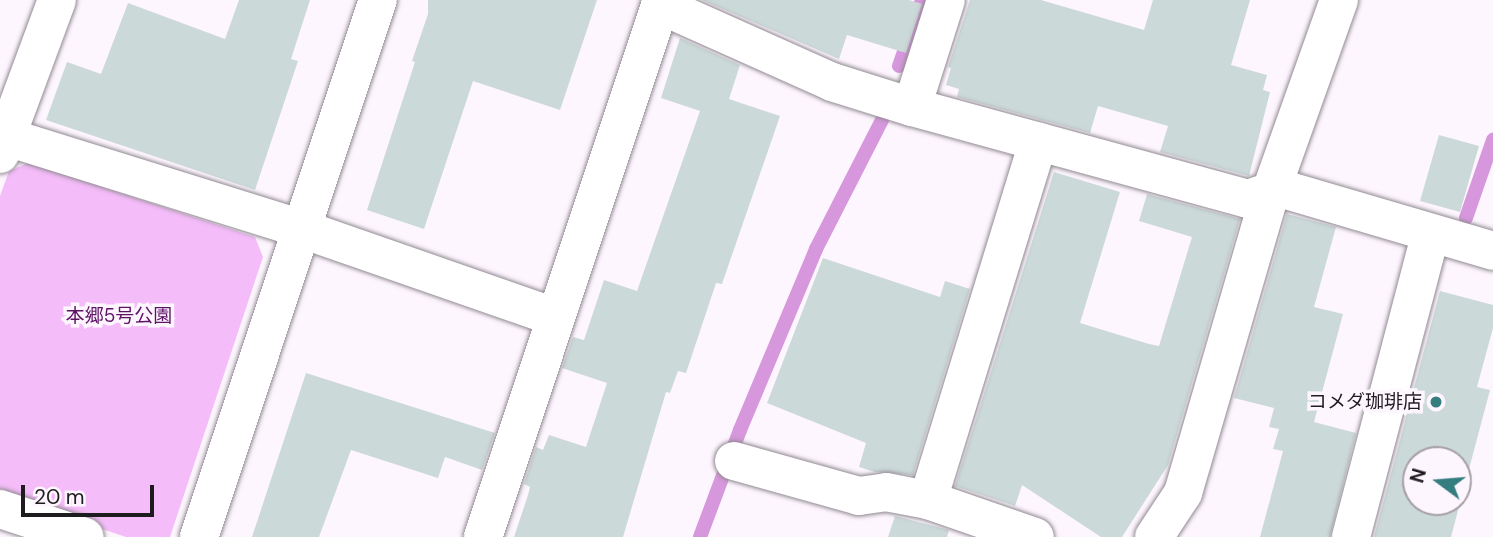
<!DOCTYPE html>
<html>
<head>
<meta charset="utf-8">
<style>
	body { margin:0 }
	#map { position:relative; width:1493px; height:537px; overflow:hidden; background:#fef6ff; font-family:"DM Sans","Noto Sans JP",sans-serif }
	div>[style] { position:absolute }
	.green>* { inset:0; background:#f4bcf9 }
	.stream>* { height:14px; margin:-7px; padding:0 7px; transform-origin:7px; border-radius:7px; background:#d697dc }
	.building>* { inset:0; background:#ccd9d9 }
	.roads { filter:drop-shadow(0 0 2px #918a92) drop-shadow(0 0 2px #918a92) }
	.street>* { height:38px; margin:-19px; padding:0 19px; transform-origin:19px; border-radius:19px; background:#fff }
	.dots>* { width:19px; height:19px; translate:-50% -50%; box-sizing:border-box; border:4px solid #fef6ff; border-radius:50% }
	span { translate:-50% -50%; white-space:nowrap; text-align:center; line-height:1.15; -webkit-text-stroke:7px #fef6ff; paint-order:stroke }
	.park-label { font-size:19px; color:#5e1266 }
	.poi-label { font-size:19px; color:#1f1c1f }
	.right { translate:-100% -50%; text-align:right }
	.north { position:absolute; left:1402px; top:446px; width:70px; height:70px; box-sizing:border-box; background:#fef6ff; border:2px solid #a59fa5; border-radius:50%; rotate:286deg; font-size:19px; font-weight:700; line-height:28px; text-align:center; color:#1f1c1f }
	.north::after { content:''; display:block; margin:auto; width:24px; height:32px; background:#357e80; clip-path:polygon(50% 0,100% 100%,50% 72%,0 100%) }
	.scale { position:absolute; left:21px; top:485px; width:133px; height:32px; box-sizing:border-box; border:4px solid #1f1c1f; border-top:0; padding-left:9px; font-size:21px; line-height:24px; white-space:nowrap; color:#1f1c1f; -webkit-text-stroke:5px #fef6ff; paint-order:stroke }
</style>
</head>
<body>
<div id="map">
	<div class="green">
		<div style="clip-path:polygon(28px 163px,255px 237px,263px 257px,170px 537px,126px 537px,0 495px,0 196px,9px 171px)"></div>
	</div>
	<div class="stream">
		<div style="left:899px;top:66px;width:70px;rotate:-70.8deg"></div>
		<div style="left:1466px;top:218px;width:83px;rotate:-70.9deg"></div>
		<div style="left:700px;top:537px;width:114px;rotate:-69.5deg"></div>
		<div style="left:740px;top:430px;width:196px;rotate:-67.2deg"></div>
		<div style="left:816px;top:249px;width:145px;rotate:-62.9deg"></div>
	</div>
	<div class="building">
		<div style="clip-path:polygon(239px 0,310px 0,291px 59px,298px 61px,255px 190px,46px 120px,67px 62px,101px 74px,128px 3px,225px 39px)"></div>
		<div style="clip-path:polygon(428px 0,597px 0,560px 110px,473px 81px,424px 229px,367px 210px,415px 62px,412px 61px,428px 14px)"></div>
		<div style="clip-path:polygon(702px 0,909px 0,922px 4px,906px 53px,847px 35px,839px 59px)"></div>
		<div style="clip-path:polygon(970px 0,1041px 0,1144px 30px,1153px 0,1250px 0,1231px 65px,1267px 75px,1263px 90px,1270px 92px,1249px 176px,1160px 152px,1168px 126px,1098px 106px,1090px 133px,957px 97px,959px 89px,946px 85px,951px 68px,948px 67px)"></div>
		<div style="clip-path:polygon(680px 38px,740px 65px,729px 99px,780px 116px,722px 284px,716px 283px,686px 373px,678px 371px,670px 393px,666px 392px,623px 537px,514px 537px,528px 495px,530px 487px,524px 484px,536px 447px,543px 450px,549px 435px,586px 447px,607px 383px,562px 368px,573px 337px,584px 340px,604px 280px,637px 291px,700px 111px,661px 98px)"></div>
		<div style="clip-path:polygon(1439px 135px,1479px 146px,1460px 212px,1420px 201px)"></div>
		<div style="clip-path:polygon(1054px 172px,1120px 192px,1080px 323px,1149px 344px,1159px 346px,1192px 237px,1139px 221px,1147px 194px,1240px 219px,1168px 465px,1122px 537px,1101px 537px,1022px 485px,1015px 506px,955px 486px)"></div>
		<div style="clip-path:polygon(1287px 214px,1336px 227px,1314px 307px,1343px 314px,1314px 422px,1356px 433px,1330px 537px,1260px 537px,1283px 451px,1273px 449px,1279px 429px,1269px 427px,1274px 408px,1234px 398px)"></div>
		<div style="clip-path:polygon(823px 258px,940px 297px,945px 281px,970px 289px,913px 475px,875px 472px,859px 467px,866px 443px,767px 403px)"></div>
		<div style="clip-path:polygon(evenodd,1440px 291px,1493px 305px,1493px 328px,1477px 387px,1490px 390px,1451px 537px,1374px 537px,1440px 291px,1416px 460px,1458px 460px,1458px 502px,1416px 502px,1416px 460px)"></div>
		<div style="clip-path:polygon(306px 373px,495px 433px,482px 470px,445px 457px,438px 478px,351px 450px,319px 537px,252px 537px)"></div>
		<div style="clip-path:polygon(895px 516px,949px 530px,947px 537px,888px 537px)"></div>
	</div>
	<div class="roads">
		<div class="street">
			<div style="left:660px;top:5px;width:188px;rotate:24.1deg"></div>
			<div style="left:832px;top:82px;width:84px;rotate:17.4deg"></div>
			<div style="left:912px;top:107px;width:348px;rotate:15.3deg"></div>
			<div style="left:1248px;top:199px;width:24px;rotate:-19deg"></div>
			<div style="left:1271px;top:191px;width:15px;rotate:-4deg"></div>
			<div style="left:1286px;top:190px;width:216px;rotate:16.4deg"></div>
			<div style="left:912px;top:107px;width:112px;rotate:-72.4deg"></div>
			<div style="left:7px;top:137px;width:309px;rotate:17.3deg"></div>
			<div style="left:302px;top:229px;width:268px;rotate:19.2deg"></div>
			<div style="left:0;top:154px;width:164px;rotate:-69.7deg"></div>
			<div style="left:734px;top:461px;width:130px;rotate:15.6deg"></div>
			<div style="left:859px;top:496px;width:27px;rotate:-8deg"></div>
			<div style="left:886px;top:492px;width:43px;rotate:10.8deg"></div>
			<div style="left:928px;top:500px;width:113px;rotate:19.1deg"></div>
			<div style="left:928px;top:500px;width:375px;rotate:-72.9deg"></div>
			<div style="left:0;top:509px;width:89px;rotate:18.2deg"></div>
			<div style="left:199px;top:537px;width:566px;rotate:-71.57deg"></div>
			<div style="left:483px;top:537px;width:566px;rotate:-71.57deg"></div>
			<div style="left:1154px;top:537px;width:53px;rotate:-56.6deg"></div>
			<div style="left:1183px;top:493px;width:315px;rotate:-73.8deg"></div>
			<div style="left:1271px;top:191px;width:203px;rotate:-70.4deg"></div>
			<div style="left:1351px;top:537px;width:314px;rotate:-75.3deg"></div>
		</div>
	</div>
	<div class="dots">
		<div style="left:1436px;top:402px;background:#357e80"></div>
	</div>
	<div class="park-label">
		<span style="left:119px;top:316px">本郷5号公園</span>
	</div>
	<div class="poi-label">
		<span class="right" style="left:1422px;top:402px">コメダ珈琲店</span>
	</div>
	<div class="north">N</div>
	<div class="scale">20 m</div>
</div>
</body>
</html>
